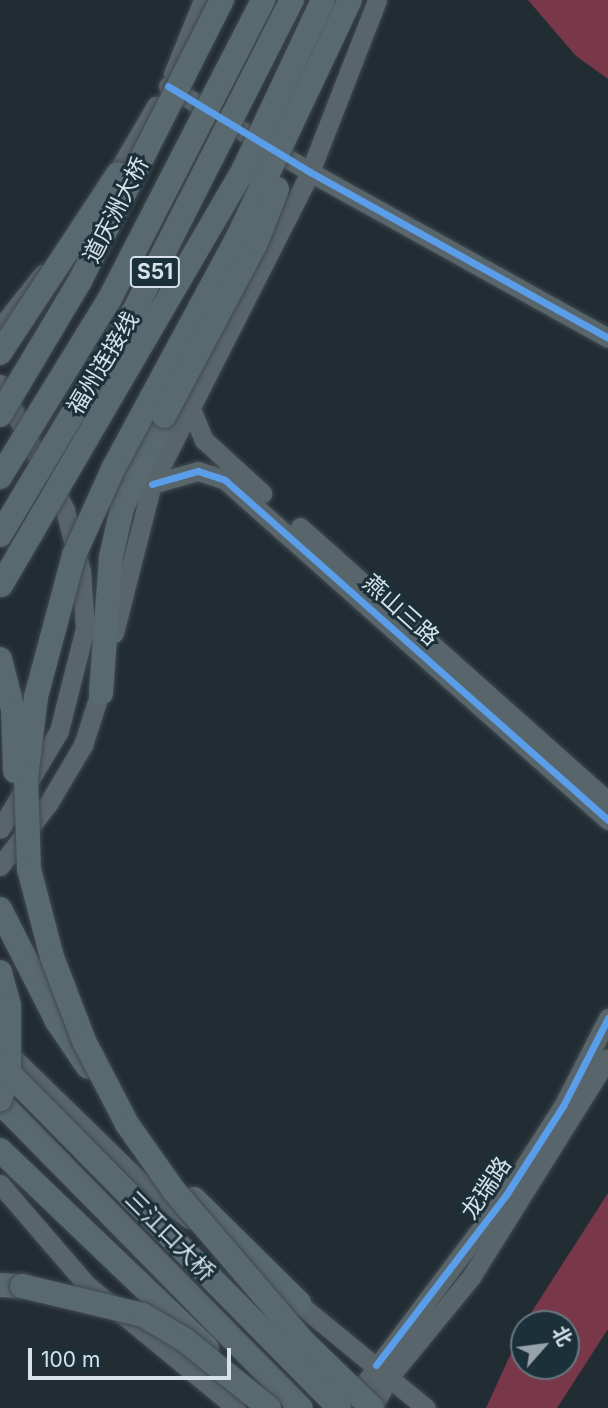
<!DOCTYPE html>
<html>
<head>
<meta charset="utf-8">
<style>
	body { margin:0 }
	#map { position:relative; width:608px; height:1408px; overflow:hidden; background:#222d33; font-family:Inter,"Noto Sans SC",sans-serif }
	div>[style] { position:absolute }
	.water>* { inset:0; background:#78384a }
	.roads { filter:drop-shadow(0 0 2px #40494e) drop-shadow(0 0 2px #40494e) }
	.secondary>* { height:19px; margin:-9.5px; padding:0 9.5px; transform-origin:9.5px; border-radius:9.5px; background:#58656b }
	.highway>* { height:24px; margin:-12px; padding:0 12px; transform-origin:12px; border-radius:12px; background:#596970 }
	.bridges { filter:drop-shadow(0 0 2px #40494e) drop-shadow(0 0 2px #40494e) }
	.highway-bridge>* { height:24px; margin:-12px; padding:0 12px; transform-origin:12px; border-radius:12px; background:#596970 }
	.cycleway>* { height:7px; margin:-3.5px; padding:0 3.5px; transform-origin:3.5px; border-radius:3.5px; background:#5a9eea }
	span { translate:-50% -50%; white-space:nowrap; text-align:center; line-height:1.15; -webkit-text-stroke:6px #1c3039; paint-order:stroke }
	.shield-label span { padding:2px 5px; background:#1c3039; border:2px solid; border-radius:5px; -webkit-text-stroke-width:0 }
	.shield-label { font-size:21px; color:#d6e2e8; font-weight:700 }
	.street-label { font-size:23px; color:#d6e2e8 }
	.north { position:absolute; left:510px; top:1310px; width:70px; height:70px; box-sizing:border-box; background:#1c3039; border:2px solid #66777f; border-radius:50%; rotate:62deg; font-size:19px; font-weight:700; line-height:28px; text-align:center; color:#d6e2e8 }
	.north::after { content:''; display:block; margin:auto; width:24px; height:32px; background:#97a3a9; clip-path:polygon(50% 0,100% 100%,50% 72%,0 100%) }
	.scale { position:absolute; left:28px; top:1348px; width:203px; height:32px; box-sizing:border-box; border:4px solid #d6e2e8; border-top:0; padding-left:9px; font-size:21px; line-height:24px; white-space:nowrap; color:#d6e2e8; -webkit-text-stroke:5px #1c3039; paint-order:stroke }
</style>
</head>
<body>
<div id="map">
	<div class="water">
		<div style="clip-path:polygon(528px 0,608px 0,608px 79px,576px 56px)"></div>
		<div style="clip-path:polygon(608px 1193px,608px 1329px,557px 1408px,486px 1408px,524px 1325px,524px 1366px,566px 1366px,566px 1324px,524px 1324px)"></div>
	</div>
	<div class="roads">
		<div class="secondary">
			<div style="left:173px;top:74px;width:80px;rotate:-67.9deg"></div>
			<div style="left:168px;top:86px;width:166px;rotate:31.2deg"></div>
			<div style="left:310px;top:172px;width:341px;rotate:29.1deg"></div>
			<div style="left:109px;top:186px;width:93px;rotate:-59.6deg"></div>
			<div style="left:0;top:328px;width:69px;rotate:-51.5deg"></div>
			<div style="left:0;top:384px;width:142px;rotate:62.7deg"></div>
			<div style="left:65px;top:510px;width:63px;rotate:75.3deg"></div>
			<div style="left:81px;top:571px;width:57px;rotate:86deg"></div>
			<div style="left:85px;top:628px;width:106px;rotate:104.2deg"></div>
			<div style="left:59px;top:731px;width:114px;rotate:121deg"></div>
			<div style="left:190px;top:406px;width:37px;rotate:68deg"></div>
			<div style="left:204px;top:440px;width:79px;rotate:42.4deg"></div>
			<div style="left:152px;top:484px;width:48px;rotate:-15.8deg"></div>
			<div style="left:198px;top:471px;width:28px;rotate:18deg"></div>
			<div style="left:225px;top:480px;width:512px;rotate:41.6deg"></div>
			<div style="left:300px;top:527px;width:412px;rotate:41.7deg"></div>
			<div style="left:114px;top:633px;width:154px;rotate:-75.7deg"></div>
			<div style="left:152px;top:484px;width:350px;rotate:-63.1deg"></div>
			<div style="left:310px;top:172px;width:185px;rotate:-68.7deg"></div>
			<div style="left:0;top:866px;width:78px;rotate:-52.3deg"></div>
			<div style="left:48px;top:804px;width:69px;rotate:-59.3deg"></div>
			<div style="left:83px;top:745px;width:68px;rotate:-72.1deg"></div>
			<div style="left:3px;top:1048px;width:194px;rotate:44.2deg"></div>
			<div style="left:142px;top:1183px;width:59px;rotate:37.5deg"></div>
			<div style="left:0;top:1184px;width:133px;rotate:49.3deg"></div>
			<div style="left:87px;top:1285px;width:193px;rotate:39.5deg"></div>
			<div style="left:288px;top:1295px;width:178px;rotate:39.3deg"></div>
			<div style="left:350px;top:1403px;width:260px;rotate:-53.1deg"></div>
			<div style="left:506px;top:1195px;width:106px;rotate:-57.4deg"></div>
			<div style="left:563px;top:1106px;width:99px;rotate:-62.9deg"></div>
			<div style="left:372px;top:1408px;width:37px;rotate:-61deg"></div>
			<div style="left:390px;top:1376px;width:128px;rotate:-50.7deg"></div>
			<div style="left:471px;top:1277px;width:258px;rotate:-58deg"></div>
		</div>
		<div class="highway">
			<div style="left:101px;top:693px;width:136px;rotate:-85.8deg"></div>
			<div style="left:111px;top:557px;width:50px;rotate:-77.3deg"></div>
			<div style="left:122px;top:508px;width:101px;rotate:-65.5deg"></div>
			<div style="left:0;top:909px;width:126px;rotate:63deg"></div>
			<div style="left:57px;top:1021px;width:55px;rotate:56deg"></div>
			<div style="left:0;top:1102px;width:429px;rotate:45.5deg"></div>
			<div style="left:0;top:1150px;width:286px;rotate:43.7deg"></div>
			<div style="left:194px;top:1199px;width:148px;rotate:44.7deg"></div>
			<div style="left:0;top:1285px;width:22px;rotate:3deg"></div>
		</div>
	</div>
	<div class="bridges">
		<div class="highway-bridge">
			<div style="left:350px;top:0;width:260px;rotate:115.3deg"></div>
			<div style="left:239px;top:235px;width:264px;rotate:118.3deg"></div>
			<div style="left:114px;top:467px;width:97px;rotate:114.4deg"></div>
			<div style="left:74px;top:555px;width:147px;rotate:105deg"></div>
			<div style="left:36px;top:697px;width:82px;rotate:97deg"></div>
			<div style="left:26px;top:778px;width:91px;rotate:88.1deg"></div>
			<div style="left:29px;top:869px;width:91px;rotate:75.4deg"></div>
			<div style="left:52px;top:957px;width:90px;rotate:69.1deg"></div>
			<div style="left:84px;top:1041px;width:93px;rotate:62.6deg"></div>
			<div style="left:127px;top:1124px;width:83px;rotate:54.8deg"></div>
			<div style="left:175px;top:1192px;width:199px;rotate:49.3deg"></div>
			<div style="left:305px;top:1343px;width:93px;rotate:44.1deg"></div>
			<div style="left:0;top:353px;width:214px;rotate:-56.6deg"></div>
			<div style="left:0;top:415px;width:156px;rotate:-59.2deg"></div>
			<div style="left:80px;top:281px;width:315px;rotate:-63.2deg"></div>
			<div style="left:164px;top:416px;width:196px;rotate:-62deg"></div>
			<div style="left:256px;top:243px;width:58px;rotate:-68.7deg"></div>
			<div style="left:0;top:477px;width:208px;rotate:-58.4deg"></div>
			<div style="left:109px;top:300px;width:337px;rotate:-62.8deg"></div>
			<div style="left:0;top:535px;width:259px;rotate:-59.1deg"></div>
			<div style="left:133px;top:313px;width:351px;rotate:-63.1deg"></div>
			<div style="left:1px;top:585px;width:477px;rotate:-59.7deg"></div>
			<div style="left:242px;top:173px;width:191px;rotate:-64.9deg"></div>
			<div style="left:0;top:659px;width:53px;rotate:75.7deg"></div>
			<div style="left:13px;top:710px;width:61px;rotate:88.1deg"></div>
			<div style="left:0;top:972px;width:34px;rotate:75deg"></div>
			<div style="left:9px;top:1005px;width:65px;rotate:90deg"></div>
			<div style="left:9px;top:1070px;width:31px;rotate:107deg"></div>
			<div style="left:0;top:1064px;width:483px;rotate:45.4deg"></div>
			<div style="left:22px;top:1286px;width:124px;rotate:13.5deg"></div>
			<div style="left:143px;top:1315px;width:49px;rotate:30.8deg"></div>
			<div style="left:185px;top:1340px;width:108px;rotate:39deg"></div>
		</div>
	</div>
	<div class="cycleway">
		<div style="left:168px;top:86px;width:166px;rotate:31.2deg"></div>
		<div style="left:310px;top:172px;width:341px;rotate:29.1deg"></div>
		<div style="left:152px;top:484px;width:48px;rotate:-15.8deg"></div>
		<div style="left:198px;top:471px;width:28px;rotate:18deg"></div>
		<div style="left:225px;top:480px;width:512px;rotate:41.6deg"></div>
		<div style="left:376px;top:1365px;width:214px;rotate:-52.6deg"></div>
		<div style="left:506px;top:1195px;width:106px;rotate:-57.4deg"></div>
		<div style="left:563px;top:1106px;width:99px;rotate:-62.9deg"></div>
	</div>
	<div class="shield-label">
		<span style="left:155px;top:272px">S51</span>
	</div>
	<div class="street-label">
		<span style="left:116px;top:210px;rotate:-63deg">道庆洲大桥</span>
		<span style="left:103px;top:363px;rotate:-59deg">福州连接线</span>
		<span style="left:401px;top:610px;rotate:42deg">燕山三路</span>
		<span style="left:486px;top:1188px;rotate:-56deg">龙瑞路</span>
		<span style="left:170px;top:1236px;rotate:45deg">三江口大桥</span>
	</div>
	<div class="north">北</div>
	<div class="scale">100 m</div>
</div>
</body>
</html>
